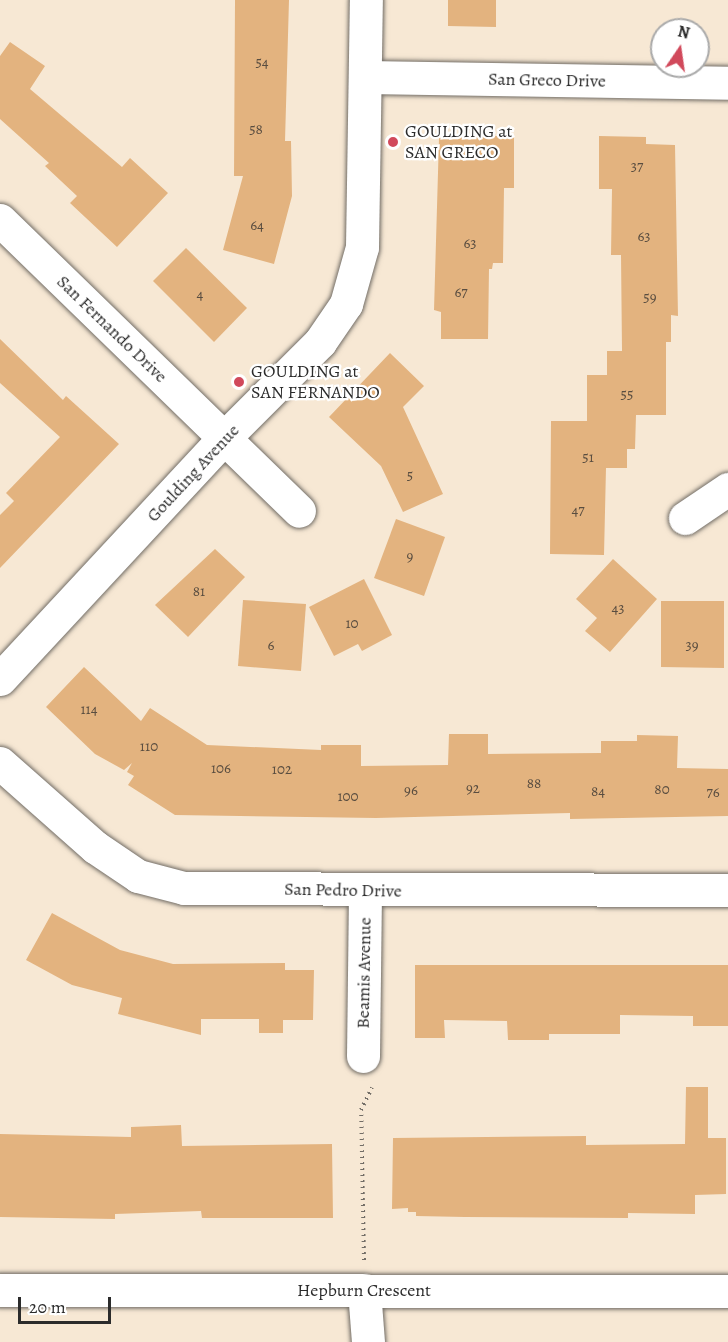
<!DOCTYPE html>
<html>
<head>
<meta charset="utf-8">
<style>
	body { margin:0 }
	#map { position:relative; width:728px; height:1342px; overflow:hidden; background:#f7e8d4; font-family:Alegreya,serif }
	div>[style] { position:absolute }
	.building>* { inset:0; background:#e3b37f }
	.path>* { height:4px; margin-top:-2px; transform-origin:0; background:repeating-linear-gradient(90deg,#726d66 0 1.5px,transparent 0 6px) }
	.roads { filter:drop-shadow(0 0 2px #726d66) drop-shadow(0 0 2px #726d66) }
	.street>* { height:33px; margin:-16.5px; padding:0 16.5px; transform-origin:16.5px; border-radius:16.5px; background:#fff }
	.dots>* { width:16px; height:16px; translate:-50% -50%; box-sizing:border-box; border:3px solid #fff; border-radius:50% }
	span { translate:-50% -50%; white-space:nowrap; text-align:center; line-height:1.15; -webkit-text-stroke:4.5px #fff; paint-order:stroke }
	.number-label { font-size:15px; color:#594d40 }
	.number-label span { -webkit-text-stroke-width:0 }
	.street-label { font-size:18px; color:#2b2b2b }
	.poi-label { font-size:18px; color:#2b2b2b }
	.left { translate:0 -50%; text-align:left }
	.north { position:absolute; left:650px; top:18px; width:60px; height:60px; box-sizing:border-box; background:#fff; border:2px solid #aaa; border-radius:50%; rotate:13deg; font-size:16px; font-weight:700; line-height:24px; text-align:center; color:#2b2b2b }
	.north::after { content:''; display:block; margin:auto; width:21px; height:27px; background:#d1495b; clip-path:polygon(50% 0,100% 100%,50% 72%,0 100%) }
	.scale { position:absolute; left:18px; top:1297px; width:93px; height:27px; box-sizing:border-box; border:3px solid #2b2b2b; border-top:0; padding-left:8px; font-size:18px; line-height:21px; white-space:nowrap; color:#2b2b2b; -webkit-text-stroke:4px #fff; paint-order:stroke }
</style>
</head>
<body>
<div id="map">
	<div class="building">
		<div style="clip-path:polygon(235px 0,289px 0,285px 141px,291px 141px,292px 196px,274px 264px,223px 250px,243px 176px,234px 176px)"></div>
		<div style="clip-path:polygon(448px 0,496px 0,496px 27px,448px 26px)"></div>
		<div style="clip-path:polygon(10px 42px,45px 66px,30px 89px,122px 167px,130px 158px,168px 193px,117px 247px,70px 203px,77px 196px,45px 166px,49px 163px,0 119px,0 56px)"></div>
		<div style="clip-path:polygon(485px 136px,514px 136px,514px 188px,504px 188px,503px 263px,493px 263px,492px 269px,489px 269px,488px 339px,441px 339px,441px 312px,434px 310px,439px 138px)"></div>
		<div style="clip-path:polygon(599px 136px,646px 137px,646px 144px,675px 145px,678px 316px,671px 315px,671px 342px,666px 342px,666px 415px,636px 415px,635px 449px,627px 449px,627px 468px,606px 468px,604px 555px,550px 554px,551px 421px,587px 421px,587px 375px,607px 375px,607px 351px,622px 351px,621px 255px,611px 255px,612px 189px,599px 189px)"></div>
		<div style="clip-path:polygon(186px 248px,247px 308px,214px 342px,153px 281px)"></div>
		<div style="clip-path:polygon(0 339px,63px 400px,66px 396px,119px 444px,0 568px,0 515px,14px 501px,6px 493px,60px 437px,0 383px)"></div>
		<div style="clip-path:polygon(390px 353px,424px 386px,403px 407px,443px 494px,403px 512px,381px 466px,329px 417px)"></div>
		<div style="clip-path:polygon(396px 519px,445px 537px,424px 596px,374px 578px)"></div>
		<div style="clip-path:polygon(215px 549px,245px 577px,188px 637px,155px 605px)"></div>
		<div style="clip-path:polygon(613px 559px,657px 599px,610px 652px,585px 631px,597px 618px,576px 599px)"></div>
		<div style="clip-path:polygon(364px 579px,392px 635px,362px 651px,358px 644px,334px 656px,309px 607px)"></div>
		<div style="clip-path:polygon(243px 600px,306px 604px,301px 671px,238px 666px)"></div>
		<div style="clip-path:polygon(661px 601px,724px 601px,724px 668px,661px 667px)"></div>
		<div style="clip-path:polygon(84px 667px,141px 721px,150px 708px,207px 745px,321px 750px,321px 745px,361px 745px,361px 766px,448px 765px,449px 734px,488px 734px,488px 754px,601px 753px,601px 741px,637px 741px,637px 735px,678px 736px,677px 768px,728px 769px,728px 816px,570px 819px,570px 813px,376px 818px,175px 815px,128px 785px,134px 776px,127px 772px,132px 763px,124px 770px,95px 754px,46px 707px)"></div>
		<div style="clip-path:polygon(52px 913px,120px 950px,173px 964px,285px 963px,285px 970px,314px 970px,313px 1020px,283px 1020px,283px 1033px,259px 1033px,259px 1019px,201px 1019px,201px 1035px,118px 1014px,122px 998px,72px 985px,26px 960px)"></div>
		<div style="clip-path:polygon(415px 965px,728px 965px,728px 1026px,693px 1026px,693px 1016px,620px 1015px,620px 1034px,549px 1034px,549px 1040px,508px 1040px,507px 1021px,444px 1020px,445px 1038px,415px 1038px)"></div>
		<div style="clip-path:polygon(686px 1087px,708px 1087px,708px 1138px,726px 1138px,726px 1194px,695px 1195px,695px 1214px,628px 1213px,628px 1218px,465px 1217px,416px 1216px,416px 1212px,408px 1212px,408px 1208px,392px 1209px,393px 1138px,586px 1136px,586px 1145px,685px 1144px)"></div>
		<div style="clip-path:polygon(181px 1125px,182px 1146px,332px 1144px,333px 1218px,202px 1218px,201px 1211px,115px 1214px,115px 1219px,0 1217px,0 1134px,131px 1137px,131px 1127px)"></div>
	</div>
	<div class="path">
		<div style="left:364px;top:1260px;width:150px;rotate:-91.1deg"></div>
		<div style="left:361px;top:1110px;width:25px;rotate:-64deg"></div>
	</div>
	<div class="roads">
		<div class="street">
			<div style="left:366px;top:77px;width:362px;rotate:0.9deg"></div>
			<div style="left:0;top:220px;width:417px;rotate:44.2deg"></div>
			<div style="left:685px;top:518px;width:52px;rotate:-34deg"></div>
			<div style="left:0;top:679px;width:329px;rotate:-47.1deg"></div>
			<div style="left:224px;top:438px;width:136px;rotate:-45deg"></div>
			<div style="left:320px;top:342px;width:46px;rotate:-55.6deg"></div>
			<div style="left:346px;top:304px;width:59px;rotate:-74.3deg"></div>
			<div style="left:362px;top:247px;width:247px;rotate:-89.1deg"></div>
			<div style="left:0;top:763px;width:127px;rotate:41.5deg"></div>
			<div style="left:95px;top:847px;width:52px;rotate:34deg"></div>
			<div style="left:138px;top:876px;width:48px;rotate:14.6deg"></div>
			<div style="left:184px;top:888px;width:544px;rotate:0.21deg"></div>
			<div style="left:363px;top:1056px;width:165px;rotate:-89.3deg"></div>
			<div style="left:0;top:1290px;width:728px;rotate:0.08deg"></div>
			<div style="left:364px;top:1290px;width:52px;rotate:85.6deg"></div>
		</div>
	</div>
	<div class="dots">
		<div style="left:393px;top:142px;background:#d1495b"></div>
		<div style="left:239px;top:382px;background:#d1495b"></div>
	</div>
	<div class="number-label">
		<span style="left:262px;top:63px">54</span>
		<span style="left:256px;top:130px">58</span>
		<span style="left:637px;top:167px">37</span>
		<span style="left:257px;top:226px">64</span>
		<span style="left:644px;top:237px">63</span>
		<span style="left:470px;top:244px">63</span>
		<span style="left:461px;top:293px">67</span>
		<span style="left:200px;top:295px">4</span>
		<span style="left:650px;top:298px">59</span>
		<span style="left:627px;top:395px">55</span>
		<span style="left:588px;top:458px">51</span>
		<span style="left:410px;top:476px">5</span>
		<span style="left:578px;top:511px">47</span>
		<span style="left:410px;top:557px">9</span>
		<span style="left:199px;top:592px">81</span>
		<span style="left:618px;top:609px">43</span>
		<span style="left:352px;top:624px">10</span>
		<span style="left:271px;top:646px">6</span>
		<span style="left:692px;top:646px">39</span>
		<span style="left:89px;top:710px">114</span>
		<span style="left:149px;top:747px">110</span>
		<span style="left:221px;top:769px">106</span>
		<span style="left:282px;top:770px">102</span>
		<span style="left:534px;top:784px">88</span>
		<span style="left:473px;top:789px">92</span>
		<span style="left:662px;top:790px">80</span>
		<span style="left:411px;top:791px">96</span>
		<span style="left:598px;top:792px">84</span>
		<span style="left:713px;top:793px">76</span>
		<span style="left:348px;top:797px">100</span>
	</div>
	<div class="street-label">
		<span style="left:547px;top:80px;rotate:1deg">San Greco Drive</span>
		<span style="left:112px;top:329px;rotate:44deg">San Fernando Drive</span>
		<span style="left:193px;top:473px;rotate:-47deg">Goulding Avenue</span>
		<span style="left:343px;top:890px;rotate:1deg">San Pedro Drive</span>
		<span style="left:364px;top:973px;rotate:-89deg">Beamis Avenue</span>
		<span style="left:364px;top:1290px">Hepburn Crescent</span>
	</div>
	<div class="poi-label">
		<span class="left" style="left:405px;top:142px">GOULDING at<br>SAN GRECO</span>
		<span class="left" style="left:251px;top:382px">GOULDING at<br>SAN FERNANDO</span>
	</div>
	<div class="north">N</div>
	<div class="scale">20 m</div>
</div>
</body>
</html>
